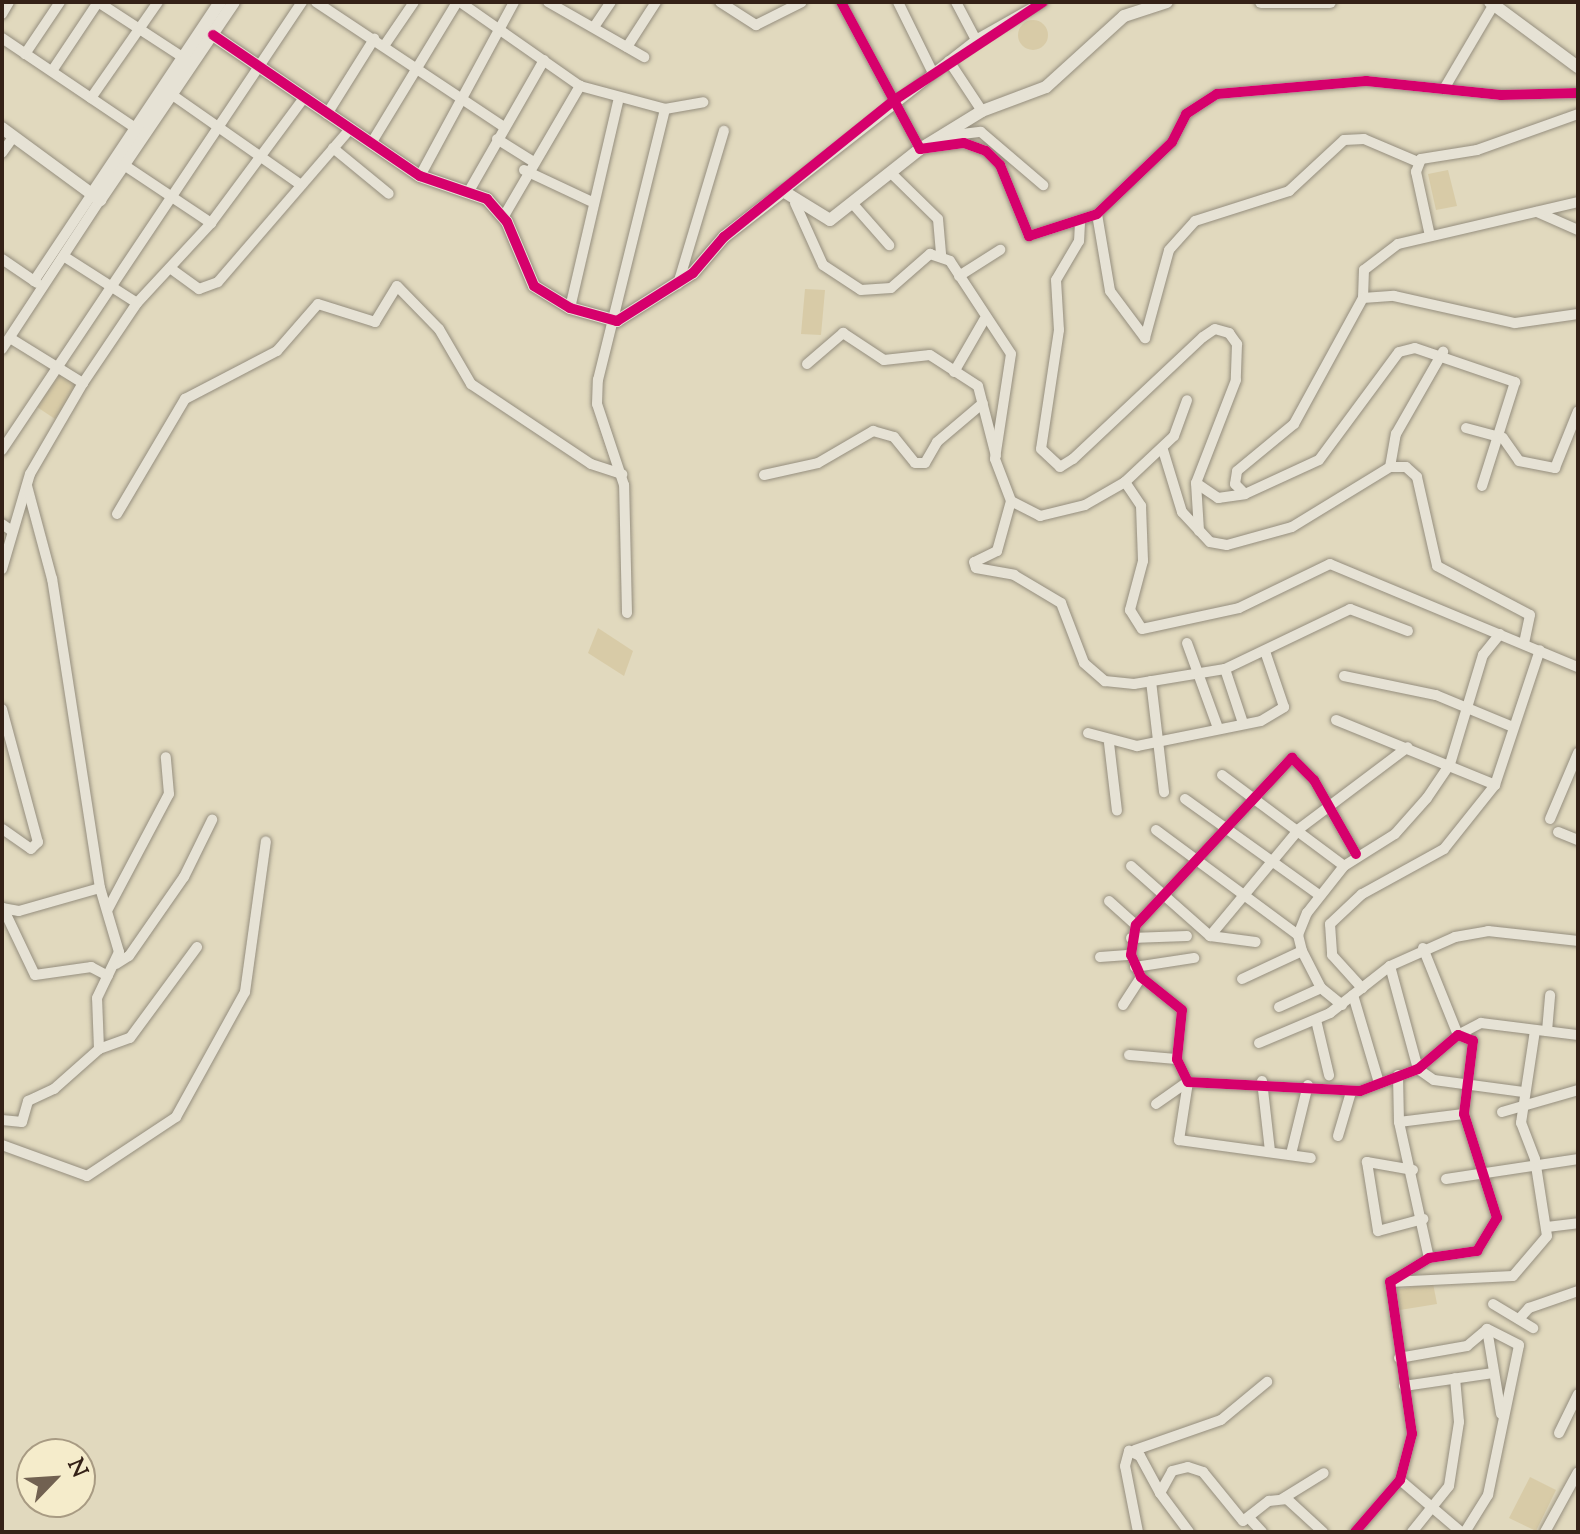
<!DOCTYPE html>
<html>
<head>
<meta charset="utf-8">
<style>
	body { margin:0 }
	#map { position:relative; width:1580px; height:1534px; overflow:hidden; background:#e1d9be; font-family:"Sorts Mill Goudy",serif }
	div>[style] { position:absolute }
	.green>* { inset:0; background:#d8cba7 }
	.round { border-radius:50% }
	.roads { filter:drop-shadow(0 0 2px #958e7e) drop-shadow(0 0 2px #958e7e) }
	.minor>* { height:10px; margin:-5px; padding:0 5px; transform-origin:5px; border-radius:5px; background:#e6e2d5 }
	.tertiary>* { height:12px; margin:-6px; padding:0 6px; transform-origin:6px; border-radius:6px; background:#e6e2d5 }
	.cycleway>* { height:10px; margin:-5px; padding:0 5px; transform-origin:5px; border-radius:5px; background:#d6006c }
	span { translate:-50% -50%; white-space:nowrap; text-align:center; line-height:1.15; -webkit-text-stroke:7px #f5eccb; paint-order:stroke }
	.frame { position:absolute; inset:0; border:4px solid #342117; pointer-events:none }
	.north { position:absolute; left:16px; top:1438px; width:80px; height:80px; box-sizing:border-box; background:#f5eccb; border:2px solid #a89b83; border-radius:50%; rotate:65deg; font-size:22px; font-weight:700; line-height:32px; text-align:center; color:#342117 }
	.north::after { content:''; display:block; margin:auto; width:28px; height:36px; background:#716151; clip-path:polygon(50% 0,100% 100%,50% 72%,0 100%) }
</style>
</head>
<body>
<div id="map">
	<div class="green">
		<div class="round" style="left:1018px;top:20px;width:30px;height:30px"></div>
		<div style="clip-path:polygon(1448px 170px,1457px 206px,1436px 210px,1428px 174px)"></div>
		<div style="clip-path:polygon(805px 289px,825px 290px,821px 335px,801px 334px)"></div>
		<div style="clip-path:polygon(60px 374px,78px 386px,55px 419px,37px 407px)"></div>
		<div style="clip-path:polygon(598px 628px,633px 651px,624px 676px,588px 653px)"></div>
		<div style="clip-path:polygon(1433px 1283px,1437px 1304px,1400px 1310px,1396px 1290px)"></div>
		<div style="clip-path:polygon(1530px 1477px,1556px 1490px,1536px 1531px,1509px 1518px)"></div>
	</div>
	<div class="roads">
		<div class="minor">
			<div style="left:98px;top:2px;width:106px;rotate:33.1deg"></div>
			<div style="left:316px;top:2px;width:226px;rotate:33.6deg"></div>
			<div style="left:460px;top:2px;width:146px;rotate:35deg"></div>
			<div style="left:580px;top:86px;width:88px;rotate:15.1deg"></div>
			<div style="left:665px;top:109px;width:39px;rotate:-10deg"></div>
			<div style="left:548px;top:2px;width:111px;rotate:29.8deg"></div>
			<div style="left:720px;top:2px;width:43px;rotate:32.6deg"></div>
			<div style="left:756px;top:25px;width:51px;rotate:-26.6deg"></div>
			<div style="left:841px;top:2px;width:167px;rotate:61.7deg"></div>
			<div style="left:920px;top:149px;width:44px;rotate:-7.8deg"></div>
			<div style="left:964px;top:143px;width:23px;rotate:20deg"></div>
			<div style="left:986px;top:151px;width:20px;rotate:45deg"></div>
			<div style="left:1000px;top:165px;width:77px;rotate:67.8deg"></div>
			<div style="left:1029px;top:236px;width:71px;rotate:-17.9deg"></div>
			<div style="left:1097px;top:214px;width:104px;rotate:-43.8deg"></div>
			<div style="left:1172px;top:142px;width:31px;rotate:-63deg"></div>
			<div style="left:1186px;top:114px;width:37px;rotate:-33deg"></div>
			<div style="left:1217px;top:94px;width:150px;rotate:-5deg"></div>
			<div style="left:1366px;top:81px;width:136px;rotate:5.9deg"></div>
			<div style="left:1501px;top:95px;width:77px;rotate:-1.5deg"></div>
			<div style="left:898px;top:2px;width:79px;rotate:63.8deg"></div>
			<div style="left:956px;top:2px;width:43px;rotate:62.2deg"></div>
			<div style="left:2px;top:14px;width:14px;rotate:-60deg"></div>
			<div style="left:594px;top:27px;width:30px;rotate:-56deg"></div>
			<div style="left:2px;top:38px;width:166px;rotate:34deg"></div>
			<div style="left:384px;top:46px;width:53px;rotate:-55.7deg"></div>
			<div style="left:627px;top:47px;width:54px;rotate:-57.2deg"></div>
			<div style="left:25px;top:54px;width:63px;rotate:-56.1deg"></div>
			<div style="left:949px;top:61px;width:60px;rotate:56.6deg"></div>
			<div style="left:52px;top:71px;width:83px;rotate:-56.3deg"></div>
			<div style="left:1444px;top:89px;width:99px;rotate:-59.5deg"></div>
			<div style="left:171px;top:94px;width:159px;rotate:35deg"></div>
			<div style="left:91px;top:98px;width:117px;rotate:-55.1deg"></div>
			<div style="left:327px;top:114px;width:89px;rotate:-57.9deg"></div>
			<div style="left:946px;top:136px;width:35px;rotate:-7deg"></div>
			<div style="left:981px;top:132px;width:82px;rotate:40.5deg"></div>
			<div style="left:497px;top:139px;width:40px;rotate:32deg"></div>
			<div style="left:372px;top:142px;width:164px;rotate:-58.7deg"></div>
			<div style="left:333px;top:148px;width:72px;rotate:39.4deg"></div>
			<div style="left:2px;top:153px;width:19px;rotate:-55deg"></div>
			<div style="left:124px;top:165px;width:105px;rotate:33.7deg"></div>
			<div style="left:524px;top:170px;width:73px;rotate:25.2deg"></div>
			<div style="left:890px;top:172px;width:67px;rotate:44.4deg"></div>
			<div style="left:938px;top:219px;width:37px;rotate:85deg"></div>
			<div style="left:420px;top:176px;width:198px;rotate:-61.6deg"></div>
			<div style="left:469px;top:191px;width:151px;rotate:-60.2deg"></div>
			<div style="left:783px;top:191px;width:245px;rotate:-38deg"></div>
			<div style="left:976px;top:40px;width:77px;rotate:-29.6deg"></div>
			<div style="left:795px;top:203px;width:68px;rotate:65.7deg"></div>
			<div style="left:823px;top:265px;width:45px;rotate:33.3deg"></div>
			<div style="left:861px;top:290px;width:30px;rotate:-4deg"></div>
			<div style="left:891px;top:288px;width:52px;rotate:-41.1deg"></div>
			<div style="left:930px;top:254px;width:21px;rotate:19deg"></div>
			<div style="left:950px;top:261px;width:111px;rotate:56.7deg"></div>
			<div style="left:1011px;top:354px;width:106px;rotate:98.7deg"></div>
			<div style="left:995px;top:459px;width:45px;rotate:69.1deg"></div>
			<div style="left:1011px;top:501px;width:33px;rotate:27deg"></div>
			<div style="left:1040px;top:516px;width:46px;rotate:-13.7deg"></div>
			<div style="left:1085px;top:505px;width:46px;rotate:-29.9deg"></div>
			<div style="left:1125px;top:482px;width:67px;rotate:-43.2deg"></div>
			<div style="left:1174px;top:436px;width:38px;rotate:-70deg"></div>
			<div style="left:853px;top:204px;width:55px;rotate:48.7deg"></div>
			<div style="left:1537px;top:212px;width:45px;rotate:23.7deg"></div>
			<div style="left:1097px;top:214px;width:78px;rotate:80.4deg"></div>
			<div style="left:1110px;top:291px;width:59px;rotate:53.3deg"></div>
			<div style="left:1145px;top:338px;width:91px;rotate:-74.7deg"></div>
			<div style="left:1169px;top:250px;width:39px;rotate:-48deg"></div>
			<div style="left:1195px;top:221px;width:99px;rotate:-17.7deg"></div>
			<div style="left:1289px;top:191px;width:75px;rotate:-42.8deg"></div>
			<div style="left:1344px;top:140px;width:20px;rotate:-3deg"></div>
			<div style="left:1364px;top:139px;width:59px;rotate:23.1deg"></div>
			<div style="left:504px;top:216px;width:151px;rotate:-59.7deg"></div>
			<div style="left:1080px;top:223px;width:18px;rotate:93deg"></div>
			<div style="left:1079px;top:241px;width:45px;rotate:120.5deg"></div>
			<div style="left:1056px;top:280px;width:50px;rotate:86.6deg"></div>
			<div style="left:1059px;top:330px;width:120px;rotate:98.6deg"></div>
			<div style="left:1041px;top:449px;width:26px;rotate:43deg"></div>
			<div style="left:1060px;top:467px;width:15px;rotate:-32deg"></div>
			<div style="left:1073px;top:459px;width:178px;rotate:-43.2deg"></div>
			<div style="left:1203px;top:337px;width:14px;rotate:-34deg"></div>
			<div style="left:1215px;top:329px;width:15px;rotate:16deg"></div>
			<div style="left:1229px;top:333px;width:14px;rotate:54deg"></div>
			<div style="left:1237px;top:344px;width:36px;rotate:92deg"></div>
			<div style="left:1236px;top:380px;width:110px;rotate:111.2deg"></div>
			<div style="left:1196px;top:483px;width:48px;rotate:86.4deg"></div>
			<div style="left:1430px;top:236px;width:66px;rotate:-102.3deg"></div>
			<div style="left:1416px;top:172px;width:14px;rotate:-69deg"></div>
			<div style="left:1421px;top:159px;width:57px;rotate:-9.1deg"></div>
			<div style="left:1477px;top:150px;width:107px;rotate:-19.6deg"></div>
			<div style="left:65px;top:257px;width:85px;rotate:32.6deg"></div>
			<div style="left:2px;top:259px;width:42px;rotate:34.4deg"></div>
			<div style="left:170px;top:268px;width:36px;rotate:36deg"></div>
			<div style="left:199px;top:289px;width:20px;rotate:-20deg"></div>
			<div style="left:218px;top:282px;width:203px;rotate:-49.2deg"></div>
			<div style="left:959px;top:276px;width:49px;rotate:-32.4deg"></div>
			<div style="left:34px;top:281px;width:105px;rotate:-56.3deg"></div>
			<div style="left:678px;top:284px;width:160px;rotate:-73.3deg"></div>
			<div style="left:1363px;top:298px;width:28px;rotate:-88deg"></div>
			<div style="left:1364px;top:270px;width:43px;rotate:-37.4deg"></div>
			<div style="left:1398px;top:244px;width:185px;rotate:-13.1deg"></div>
			<div style="left:570px;top:308px;width:212px;rotate:-76.9deg"></div>
			<div style="left:10px;top:338px;width:86px;rotate:31.7deg"></div>
			<div style="left:2px;top:349px;width:178px;rotate:-56.7deg"></div>
			<div style="left:807px;top:364px;width:48px;rotate:-40.7deg"></div>
			<div style="left:843px;top:333px;width:49px;rotate:33.4deg"></div>
			<div style="left:884px;top:360px;width:46px;rotate:-6.2deg"></div>
			<div style="left:930px;top:355px;width:57px;rotate:32.9deg"></div>
			<div style="left:978px;top:386px;width:72px;rotate:75.6deg"></div>
			<div style="left:954px;top:372px;width:60px;rotate:-60deg"></div>
			<div style="left:1466px;top:428px;width:38px;rotate:15deg"></div>
			<div style="left:1503px;top:438px;width:28px;rotate:55deg"></div>
			<div style="left:1519px;top:461px;width:37px;rotate:11deg"></div>
			<div style="left:1555px;top:468px;width:61px;rotate:-68deg"></div>
			<div style="left:2px;top:450px;width:539px;rotate:-56.19deg"></div>
			<div style="left:1163px;top:450px;width:65px;rotate:73deg"></div>
			<div style="left:1182px;top:512px;width:41px;rotate:47deg"></div>
			<div style="left:1210px;top:542px;width:17px;rotate:10deg"></div>
			<div style="left:1227px;top:545px;width:67px;rotate:-15.5deg"></div>
			<div style="left:1292px;top:527px;width:115px;rotate:-31.5deg"></div>
			<div style="left:1390px;top:467px;width:34px;rotate:-80deg"></div>
			<div style="left:1396px;top:434px;width:95px;rotate:-60.2deg"></div>
			<div style="left:1390px;top:467px;width:16px"></div>
			<div style="left:1406px;top:467px;width:15px;rotate:42deg"></div>
			<div style="left:1417px;top:477px;width:91px;rotate:77.3deg"></div>
			<div style="left:1437px;top:566px;width:105px;rotate:27.8deg"></div>
			<div style="left:1530px;top:615px;width:29px;rotate:102deg"></div>
			<div style="left:764px;top:475px;width:55px;rotate:-12.5deg"></div>
			<div style="left:818px;top:463px;width:64px;rotate:-30.2deg"></div>
			<div style="left:873px;top:431px;width:22px;rotate:16deg"></div>
			<div style="left:894px;top:437px;width:33px;rotate:51deg"></div>
			<div style="left:915px;top:463px;width:10px"></div>
			<div style="left:925px;top:463px;width:24px;rotate:-60deg"></div>
			<div style="left:937px;top:442px;width:60px;rotate:-40.3deg"></div>
			<div style="left:1125px;top:482px;width:29px;rotate:56deg"></div>
			<div style="left:1141px;top:506px;width:55px;rotate:87.9deg"></div>
			<div style="left:1143px;top:561px;width:51px;rotate:104.9deg"></div>
			<div style="left:1130px;top:610px;width:22px;rotate:58deg"></div>
			<div style="left:1142px;top:629px;width:99px;rotate:-12.2deg"></div>
			<div style="left:1239px;top:608px;width:101px;rotate:-25.8deg"></div>
			<div style="left:1330px;top:564px;width:269px;rotate:22.6deg"></div>
			<div style="left:1196px;top:483px;width:27px;rotate:34deg"></div>
			<div style="left:1218px;top:498px;width:27px;rotate:-8deg"></div>
			<div style="left:1245px;top:494px;width:81px;rotate:-24.7deg"></div>
			<div style="left:1319px;top:460px;width:134px;rotate:-53.5deg"></div>
			<div style="left:1399px;top:352px;width:16px;rotate:-14deg"></div>
			<div style="left:1415px;top:348px;width:106px;rotate:18.8deg"></div>
			<div style="left:1515px;top:382px;width:109px;rotate:107.6deg"></div>
			<div style="left:1245px;top:494px;width:14px;rotate:-135deg"></div>
			<div style="left:1235px;top:484px;width:13px;rotate:-81deg"></div>
			<div style="left:1237px;top:471px;width:74px;rotate:-39.5deg"></div>
			<div style="left:1294px;top:424px;width:144px;rotate:-61.3deg"></div>
			<div style="left:1363px;top:298px;width:31px;rotate:-4deg"></div>
			<div style="left:1394px;top:296px;width:124px;rotate:12.6deg"></div>
			<div style="left:1515px;top:323px;width:64px;rotate:-8.1deg"></div>
			<div style="left:1011px;top:501px;width:52px;rotate:105.6deg"></div>
			<div style="left:997px;top:551px;width:25px;rotate:154deg"></div>
			<div style="left:974px;top:562px;width:6px;rotate:72deg"></div>
			<div style="left:976px;top:568px;width:39px;rotate:10deg"></div>
			<div style="left:1014px;top:575px;width:55px;rotate:30.8deg"></div>
			<div style="left:1061px;top:603px;width:64px;rotate:69deg"></div>
			<div style="left:1084px;top:663px;width:28px;rotate:41deg"></div>
			<div style="left:1105px;top:681px;width:29px;rotate:6deg"></div>
			<div style="left:1134px;top:684px;width:92px;rotate:-9.4deg"></div>
			<div style="left:1225px;top:669px;width:139px;rotate:-25.6deg"></div>
			<div style="left:1350px;top:609px;width:62px;rotate:20.8deg"></div>
			<div style="left:117px;top:514px;width:134px;rotate:-59.4deg"></div>
			<div style="left:185px;top:399px;width:104px;rotate:-27.6deg"></div>
			<div style="left:277px;top:351px;width:62px;rotate:-48.9deg"></div>
			<div style="left:318px;top:304px;width:60px;rotate:17.5deg"></div>
			<div style="left:375px;top:322px;width:42px;rotate:-58.6deg"></div>
			<div style="left:397px;top:286px;width:60px;rotate:45.7deg"></div>
			<div style="left:439px;top:329px;width:64px;rotate:59.8deg"></div>
			<div style="left:471px;top:384px;width:144px;rotate:33.7deg"></div>
			<div style="left:591px;top:464px;width:33px;rotate:18deg"></div>
			<div style="left:2px;top:524px;width:12px;rotate:35deg"></div>
			<div style="left:2px;top:569px;width:99px;rotate:-73.6deg"></div>
			<div style="left:30px;top:474px;width:105px;rotate:-59.8deg"></div>
			<div style="left:83px;top:383px;width:97px;rotate:-56deg"></div>
			<div style="left:137px;top:303px;width:109px;rotate:-47.2deg"></div>
			<div style="left:211px;top:223px;width:154px;rotate:-53.4deg"></div>
			<div style="left:627px;top:613px;width:128px;rotate:-91.3deg"></div>
			<div style="left:624px;top:485px;width:85px;rotate:-108.4deg"></div>
			<div style="left:597px;top:404px;width:24px;rotate:-88deg"></div>
			<div style="left:598px;top:380px;width:279px;rotate:-76.1deg"></div>
			<div style="left:1187px;top:643px;width:90px;rotate:70deg"></div>
			<div style="left:1225px;top:669px;width:57px;rotate:71.6deg"></div>
			<div style="left:1344px;top:676px;width:94px;rotate:11.7deg"></div>
			<div style="left:1436px;top:695px;width:83px;rotate:22.6deg"></div>
			<div style="left:1151px;top:681px;width:112px;rotate:83.3deg"></div>
			<div style="left:2px;top:709px;width:138px;rotate:74.9deg"></div>
			<div style="left:38px;top:842px;width:10px;rotate:135deg"></div>
			<div style="left:31px;top:849px;width:35px;rotate:-145deg"></div>
			<div style="left:1336px;top:720px;width:172px;rotate:22.2deg"></div>
			<div style="left:1495px;top:785px;width:82px;rotate:128.6deg"></div>
			<div style="left:1444px;top:849px;width:94px;rotate:151.2deg"></div>
			<div style="left:1362px;top:894px;width:44px;rotate:136.8deg"></div>
			<div style="left:1330px;top:924px;width:31px;rotate:86deg"></div>
			<div style="left:1332px;top:955px;width:45px;rotate:47.7deg"></div>
			<div style="left:1088px;top:733px;width:51px;rotate:14.9deg"></div>
			<div style="left:1137px;top:746px;width:126px;rotate:-11.4deg"></div>
			<div style="left:1261px;top:721px;width:27px;rotate:-31deg"></div>
			<div style="left:1284px;top:707px;width:56px;rotate:-108.8deg"></div>
			<div style="left:1109px;top:743px;width:68px;rotate:83.3deg"></div>
			<div style="left:1222px;top:775px;width:152px;rotate:36.7deg"></div>
			<div style="left:1495px;top:785px;width:142px;rotate:-71.6deg"></div>
			<div style="left:1185px;top:799px;width:165px;rotate:35.6deg"></div>
			<div style="left:1550px;top:819px;width:72px;rotate:-67deg"></div>
			<div style="left:1156px;top:830px;width:177px;rotate:36.5deg"></div>
			<div style="left:1558px;top:832px;width:22px;rotate:22deg"></div>
			<div style="left:1131px;top:866px;width:106px;rotate:41.5deg"></div>
			<div style="left:1210px;top:936px;width:46px;rotate:7.4deg"></div>
			<div style="left:1109px;top:901px;width:36px;rotate:42deg"></div>
			<div style="left:2px;top:908px;width:17px;rotate:10deg"></div>
			<div style="left:19px;top:911px;width:84px;rotate:-15.9deg"></div>
			<div style="left:3px;top:908px;width:74px;rotate:64.5deg"></div>
			<div style="left:35px;top:975px;width:57px;rotate:-8.1deg"></div>
			<div style="left:91px;top:967px;width:19px;rotate:28deg"></div>
			<div style="left:108px;top:909px;width:130px;rotate:-62.1deg"></div>
			<div style="left:169px;top:794px;width:37px;rotate:-95deg"></div>
			<div style="left:1210px;top:936px;width:139px;rotate:-50.2deg"></div>
			<div style="left:1299px;top:829px;width:136px;rotate:-37deg"></div>
			<div style="left:1131px;top:938px;width:56px;rotate:-2deg"></div>
			<div style="left:1423px;top:948px;width:94px;rotate:68.1deg"></div>
			<div style="left:1458px;top:1035px;width:26px;rotate:-28deg"></div>
			<div style="left:1481px;top:1023px;width:98px;rotate:7.1deg"></div>
			<div style="left:1100px;top:957px;width:31px;rotate:-4deg"></div>
			<div style="left:116px;top:964px;width:15px;rotate:-32deg"></div>
			<div style="left:129px;top:956px;width:96px;rotate:-55.2deg"></div>
			<div style="left:184px;top:877px;width:64px;rotate:-63.8deg"></div>
			<div style="left:1390px;top:966px;width:107px;rotate:74.8deg"></div>
			<div style="left:1418px;top:1069px;width:19px;rotate:35deg"></div>
			<div style="left:1434px;top:1080px;width:90px;rotate:7.7deg"></div>
			<div style="left:1135px;top:967px;width:60px;rotate:-8.7deg"></div>
			<div style="left:1242px;top:979px;width:66px;rotate:-25deg"></div>
			<div style="left:1353px;top:995px;width:92px;rotate:73.5deg"></div>
			<div style="left:1123px;top:1005px;width:33px;rotate:-57deg"></div>
			<div style="left:1342px;top:1005px;width:27px;rotate:-141deg"></div>
			<div style="left:1321px;top:988px;width:42px;rotate:-117.2deg"></div>
			<div style="left:1302px;top:951px;width:16px;rotate:-104deg"></div>
			<div style="left:1298px;top:935px;width:24px;rotate:-68deg"></div>
			<div style="left:1307px;top:913px;width:60px;rotate:-51.8deg"></div>
			<div style="left:1344px;top:866px;width:60px;rotate:-32.1deg"></div>
			<div style="left:1395px;top:834px;width:48px;rotate:-48.4deg"></div>
			<div style="left:1427px;top:798px;width:41px;rotate:-55.9deg"></div>
			<div style="left:1450px;top:764px;width:114px;rotate:-73.2deg"></div>
			<div style="left:1483px;top:655px;width:27px;rotate:-51deg"></div>
			<div style="left:1279px;top:1007px;width:46px;rotate:-24.3deg"></div>
			<div style="left:1316px;top:1020px;width:57px;rotate:76.7deg"></div>
			<div style="left:1547px;top:1031px;width:36px;rotate:-85deg"></div>
			<div style="left:1259px;top:1043px;width:77px;rotate:-22.9deg"></div>
			<div style="left:1330px;top:1013px;width:76px;rotate:-38.1deg"></div>
			<div style="left:1390px;top:966px;width:71px;rotate:-24deg"></div>
			<div style="left:1455px;top:937px;width:34px;rotate:-10deg"></div>
			<div style="left:1488px;top:931px;width:91px;rotate:6.3deg"></div>
			<div style="left:99px;top:1049px;width:33px;rotate:-20deg"></div>
			<div style="left:130px;top:1038px;width:113px;rotate:-53.6deg"></div>
			<div style="left:1129px;top:1055px;width:48px;rotate:4.8deg"></div>
			<div style="left:1398px;top:1075px;width:47px;rotate:88.8deg"></div>
			<div style="left:1399px;top:1122px;width:139px;rotate:77.6deg"></div>
			<div style="left:1262px;top:1081px;width:70px;rotate:83.5deg"></div>
			<div style="left:1188px;top:1082px;width:59px;rotate:98.8deg"></div>
			<div style="left:1179px;top:1140px;width:133px;rotate:7.8deg"></div>
			<div style="left:1156px;top:1104px;width:39px;rotate:-35deg"></div>
			<div style="left:1502px;top:1112px;width:79px;rotate:-16.1deg"></div>
			<div style="left:2px;top:1120px;width:20px;rotate:6deg"></div>
			<div style="left:22px;top:1122px;width:22px;rotate:-74deg"></div>
			<div style="left:28px;top:1101px;width:29px;rotate:-25deg"></div>
			<div style="left:54px;top:1089px;width:60px;rotate:-41.6deg"></div>
			<div style="left:99px;top:1049px;width:51px;rotate:-92.2deg"></div>
			<div style="left:97px;top:998px;width:51px;rotate:-64.4deg"></div>
			<div style="left:119px;top:952px;width:67px;rotate:-106.5deg"></div>
			<div style="left:100px;top:888px;width:313px;rotate:-98.8deg"></div>
			<div style="left:52px;top:579px;width:96px;rotate:-105deg"></div>
			<div style="left:1399px;top:1122px;width:65px;rotate:-7deg"></div>
			<div style="left:1338px;top:1136px;width:46px;rotate:-73.5deg"></div>
			<div style="left:2px;top:1145px;width:90px;rotate:20deg"></div>
			<div style="left:87px;top:1176px;width:107px;rotate:-33.5deg"></div>
			<div style="left:176px;top:1117px;width:143px;rotate:-61.1deg"></div>
			<div style="left:245px;top:992px;width:152px;rotate:-82.1deg"></div>
			<div style="left:1291px;top:1154px;width:71px;rotate:-76.2deg"></div>
			<div style="left:1413px;top:1170px;width:47px;rotate:-170.1deg"></div>
			<div style="left:1367px;top:1162px;width:70px;rotate:80.9deg"></div>
			<div style="left:1378px;top:1231px;width:47px;rotate:-14.9deg"></div>
			<div style="left:1446px;top:1179px;width:134px;rotate:-8.6deg"></div>
			<div style="left:1547px;top:1227px;width:31px;rotate:-7deg"></div>
			<div style="left:1390px;top:1282px;width:123px;rotate:-2.8deg"></div>
			<div style="left:1513px;top:1276px;width:52px;rotate:-49.6deg"></div>
			<div style="left:1547px;top:1236px;width:78px;rotate:-98.9deg"></div>
			<div style="left:1535px;top:1159px;width:39px;rotate:-111deg"></div>
			<div style="left:1521px;top:1123px;width:94px;rotate:-81.4deg"></div>
			<div style="left:1493px;top:1304px;width:47px;rotate:31deg"></div>
			<div style="left:1519px;top:1319px;width:15px;rotate:-48deg"></div>
			<div style="left:1529px;top:1308px;width:52px;rotate:-19.1deg"></div>
			<div style="left:1487px;top:1329px;width:86px;rotate:80.6deg"></div>
			<div style="left:1399px;top:1358px;width:69px;rotate:-10deg"></div>
			<div style="left:1467px;top:1346px;width:26px;rotate:-40deg"></div>
			<div style="left:1404px;top:1386px;width:90px;rotate:-8.3deg"></div>
			<div style="left:1559px;top:1433px;width:43px;rotate:-64deg"></div>
			<div style="left:1135px;top:1450px;width:91px;rotate:-19.2deg"></div>
			<div style="left:1221px;top:1420px;width:60px;rotate:-39.6deg"></div>
			<div style="left:1400px;top:1480px;width:80px;rotate:40.4deg"></div>
			<div style="left:1282px;top:1499px;width:49px;rotate:-31.8deg"></div>
			<div style="left:1250px;top:1519px;width:18px;rotate:47deg"></div>
			<div style="left:1138px;top:1532px;width:67px;rotate:-101.1deg"></div>
			<div style="left:1125px;top:1466px;width:16px;rotate:-75deg"></div>
			<div style="left:1129px;top:1451px;width:12px;rotate:24deg"></div>
			<div style="left:1140px;top:1456px;width:42px;rotate:61.6deg"></div>
			<div style="left:1189px;top:1532px;width:49px;rotate:-126.6deg"></div>
			<div style="left:1160px;top:1493px;width:25px;rotate:-61deg"></div>
			<div style="left:1172px;top:1471px;width:16px;rotate:-14deg"></div>
			<div style="left:1188px;top:1467px;width:16px;rotate:18deg"></div>
			<div style="left:1203px;top:1472px;width:63px;rotate:50.8deg"></div>
			<div style="left:1243px;top:1521px;width:33px;rotate:-38deg"></div>
			<div style="left:1269px;top:1501px;width:18px;rotate:-6deg"></div>
			<div style="left:1287px;top:1499px;width:49px;rotate:42.5deg"></div>
			<div style="left:1355px;top:1532px;width:69px;rotate:-49.1deg"></div>
			<div style="left:1400px;top:1480px;width:48px;rotate:-75.4deg"></div>
			<div style="left:1412px;top:1434px;width:154px;rotate:-98.2deg"></div>
			<div style="left:1390px;top:1282px;width:46px;rotate:-31.6deg"></div>
			<div style="left:1429px;top:1258px;width:49px;rotate:-8.3deg"></div>
			<div style="left:1477px;top:1251px;width:39px;rotate:-59deg"></div>
			<div style="left:1497px;top:1218px;width:109px;rotate:-107.6deg"></div>
			<div style="left:1464px;top:1114px;width:74px;rotate:-83deg"></div>
			<div style="left:1473px;top:1041px;width:16px;rotate:-158deg"></div>
			<div style="left:1458px;top:1035px;width:52px;rotate:139.6deg"></div>
			<div style="left:1418px;top:1069px;width:62px;rotate:159.2deg"></div>
			<div style="left:1360px;top:1091px;width:172px;rotate:-177deg"></div>
			<div style="left:1188px;top:1082px;width:25px;rotate:-116deg"></div>
			<div style="left:1177px;top:1059px;width:49px;rotate:-84.2deg"></div>
			<div style="left:1182px;top:1010px;width:53px;rotate:-141.2deg"></div>
			<div style="left:1141px;top:977px;width:24px;rotate:-114deg"></div>
			<div style="left:1131px;top:955px;width:30px;rotate:-81deg"></div>
			<div style="left:1136px;top:925px;width:229px;rotate:-47deg"></div>
			<div style="left:1292px;top:758px;width:31px;rotate:45deg"></div>
			<div style="left:1314px;top:780px;width:85px;rotate:60.4deg"></div>
			<div style="left:1412px;top:1532px;width:59px;rotate:-51.2deg"></div>
			<div style="left:1449px;top:1486px;width:65px;rotate:-81.1deg"></div>
			<div style="left:1459px;top:1422px;width:44px;rotate:-95.2deg"></div>
			<div style="left:1465px;top:1532px;width:44px;rotate:-58.1deg"></div>
			<div style="left:1488px;top:1495px;width:153px;rotate:-78.3deg"></div>
			<div style="left:1519px;top:1345px;width:36px;rotate:-153deg"></div>
			<div style="left:1545px;top:1532px;width:68px;rotate:-61.2deg"></div>
		</div>
		<div class="tertiary">
			<div style="left:1261px;top:2px;width:69px"></div>
			<div style="left:1490px;top:2px;width:109px;rotate:36.5deg"></div>
			<div style="left:213px;top:35px;width:250px;rotate:34.3deg"></div>
			<div style="left:420px;top:176px;width:71px;rotate:18.9deg"></div>
			<div style="left:487px;top:199px;width:30px;rotate:49deg"></div>
			<div style="left:507px;top:222px;width:69px;rotate:67.1deg"></div>
			<div style="left:534px;top:286px;width:42px;rotate:31.4deg"></div>
			<div style="left:570px;top:308px;width:49px;rotate:15.5deg"></div>
			<div style="left:617px;top:321px;width:90px;rotate:-32.3deg"></div>
			<div style="left:693px;top:273px;width:48px;rotate:-49.3deg"></div>
			<div style="left:724px;top:237px;width:75px;rotate:-37.9deg"></div>
			<div style="left:783px;top:191px;width:55px;rotate:31.7deg"></div>
			<div style="left:830px;top:220px;width:115px;rotate:-38.3deg"></div>
			<div style="left:920px;top:149px;width:73px;rotate:-31.5deg"></div>
			<div style="left:982px;top:111px;width:68px;rotate:-20.6deg"></div>
			<div style="left:1046px;top:87px;width:105px;rotate:-42.3deg"></div>
			<div style="left:1124px;top:16px;width:45px;rotate:-18deg"></div>
			<div style="left:2px;top:128px;width:122px;rotate:36.3deg"></div>
			<div style="left:100px;top:200px;width:239px;rotate:-55.9deg"></div>
			<div style="left:92px;top:194px;width:231px;rotate:-56.3deg"></div>
		</div>
	</div>
	<div class="cycleway">
		<div style="left:841px;top:2px;width:167px;rotate:61.7deg"></div>
		<div style="left:920px;top:149px;width:44px;rotate:-7.8deg"></div>
		<div style="left:964px;top:143px;width:23px;rotate:20deg"></div>
		<div style="left:986px;top:151px;width:20px;rotate:45deg"></div>
		<div style="left:1000px;top:165px;width:77px;rotate:67.8deg"></div>
		<div style="left:1029px;top:236px;width:71px;rotate:-17.9deg"></div>
		<div style="left:1097px;top:214px;width:104px;rotate:-43.8deg"></div>
		<div style="left:1172px;top:142px;width:31px;rotate:-63deg"></div>
		<div style="left:1186px;top:114px;width:37px;rotate:-33deg"></div>
		<div style="left:1217px;top:94px;width:150px;rotate:-5deg"></div>
		<div style="left:1366px;top:81px;width:136px;rotate:5.9deg"></div>
		<div style="left:1501px;top:95px;width:77px;rotate:-1.5deg"></div>
		<div style="left:213px;top:35px;width:250px;rotate:34.3deg"></div>
		<div style="left:420px;top:176px;width:71px;rotate:18.9deg"></div>
		<div style="left:487px;top:199px;width:30px;rotate:49deg"></div>
		<div style="left:507px;top:222px;width:69px;rotate:67.1deg"></div>
		<div style="left:534px;top:286px;width:42px;rotate:31.4deg"></div>
		<div style="left:570px;top:308px;width:49px;rotate:15.5deg"></div>
		<div style="left:617px;top:321px;width:90px;rotate:-32.3deg"></div>
		<div style="left:693px;top:273px;width:48px;rotate:-49.3deg"></div>
		<div style="left:724px;top:237px;width:217px;rotate:-38.8deg"></div>
		<div style="left:893px;top:101px;width:180px;rotate:-33.4deg"></div>
		<div style="left:1355px;top:1532px;width:69px;rotate:-49.1deg"></div>
		<div style="left:1400px;top:1480px;width:48px;rotate:-75.4deg"></div>
		<div style="left:1412px;top:1434px;width:154px;rotate:-98.2deg"></div>
		<div style="left:1390px;top:1282px;width:46px;rotate:-31.6deg"></div>
		<div style="left:1429px;top:1258px;width:49px;rotate:-8.3deg"></div>
		<div style="left:1477px;top:1251px;width:39px;rotate:-59deg"></div>
		<div style="left:1497px;top:1218px;width:109px;rotate:-107.6deg"></div>
		<div style="left:1464px;top:1114px;width:74px;rotate:-83deg"></div>
		<div style="left:1473px;top:1041px;width:16px;rotate:-158deg"></div>
		<div style="left:1458px;top:1035px;width:52px;rotate:139.6deg"></div>
		<div style="left:1418px;top:1069px;width:62px;rotate:159.2deg"></div>
		<div style="left:1360px;top:1091px;width:172px;rotate:-177deg"></div>
		<div style="left:1188px;top:1082px;width:25px;rotate:-116deg"></div>
		<div style="left:1177px;top:1059px;width:49px;rotate:-84.2deg"></div>
		<div style="left:1182px;top:1010px;width:53px;rotate:-141.2deg"></div>
		<div style="left:1141px;top:977px;width:24px;rotate:-114deg"></div>
		<div style="left:1131px;top:955px;width:30px;rotate:-81deg"></div>
		<div style="left:1136px;top:925px;width:229px;rotate:-47deg"></div>
		<div style="left:1292px;top:758px;width:31px;rotate:45deg"></div>
		<div style="left:1314px;top:780px;width:85px;rotate:60.4deg"></div>
	</div>
	<div class="frame"></div>
	<div class="north">N</div>
</div>
</body>
</html>
